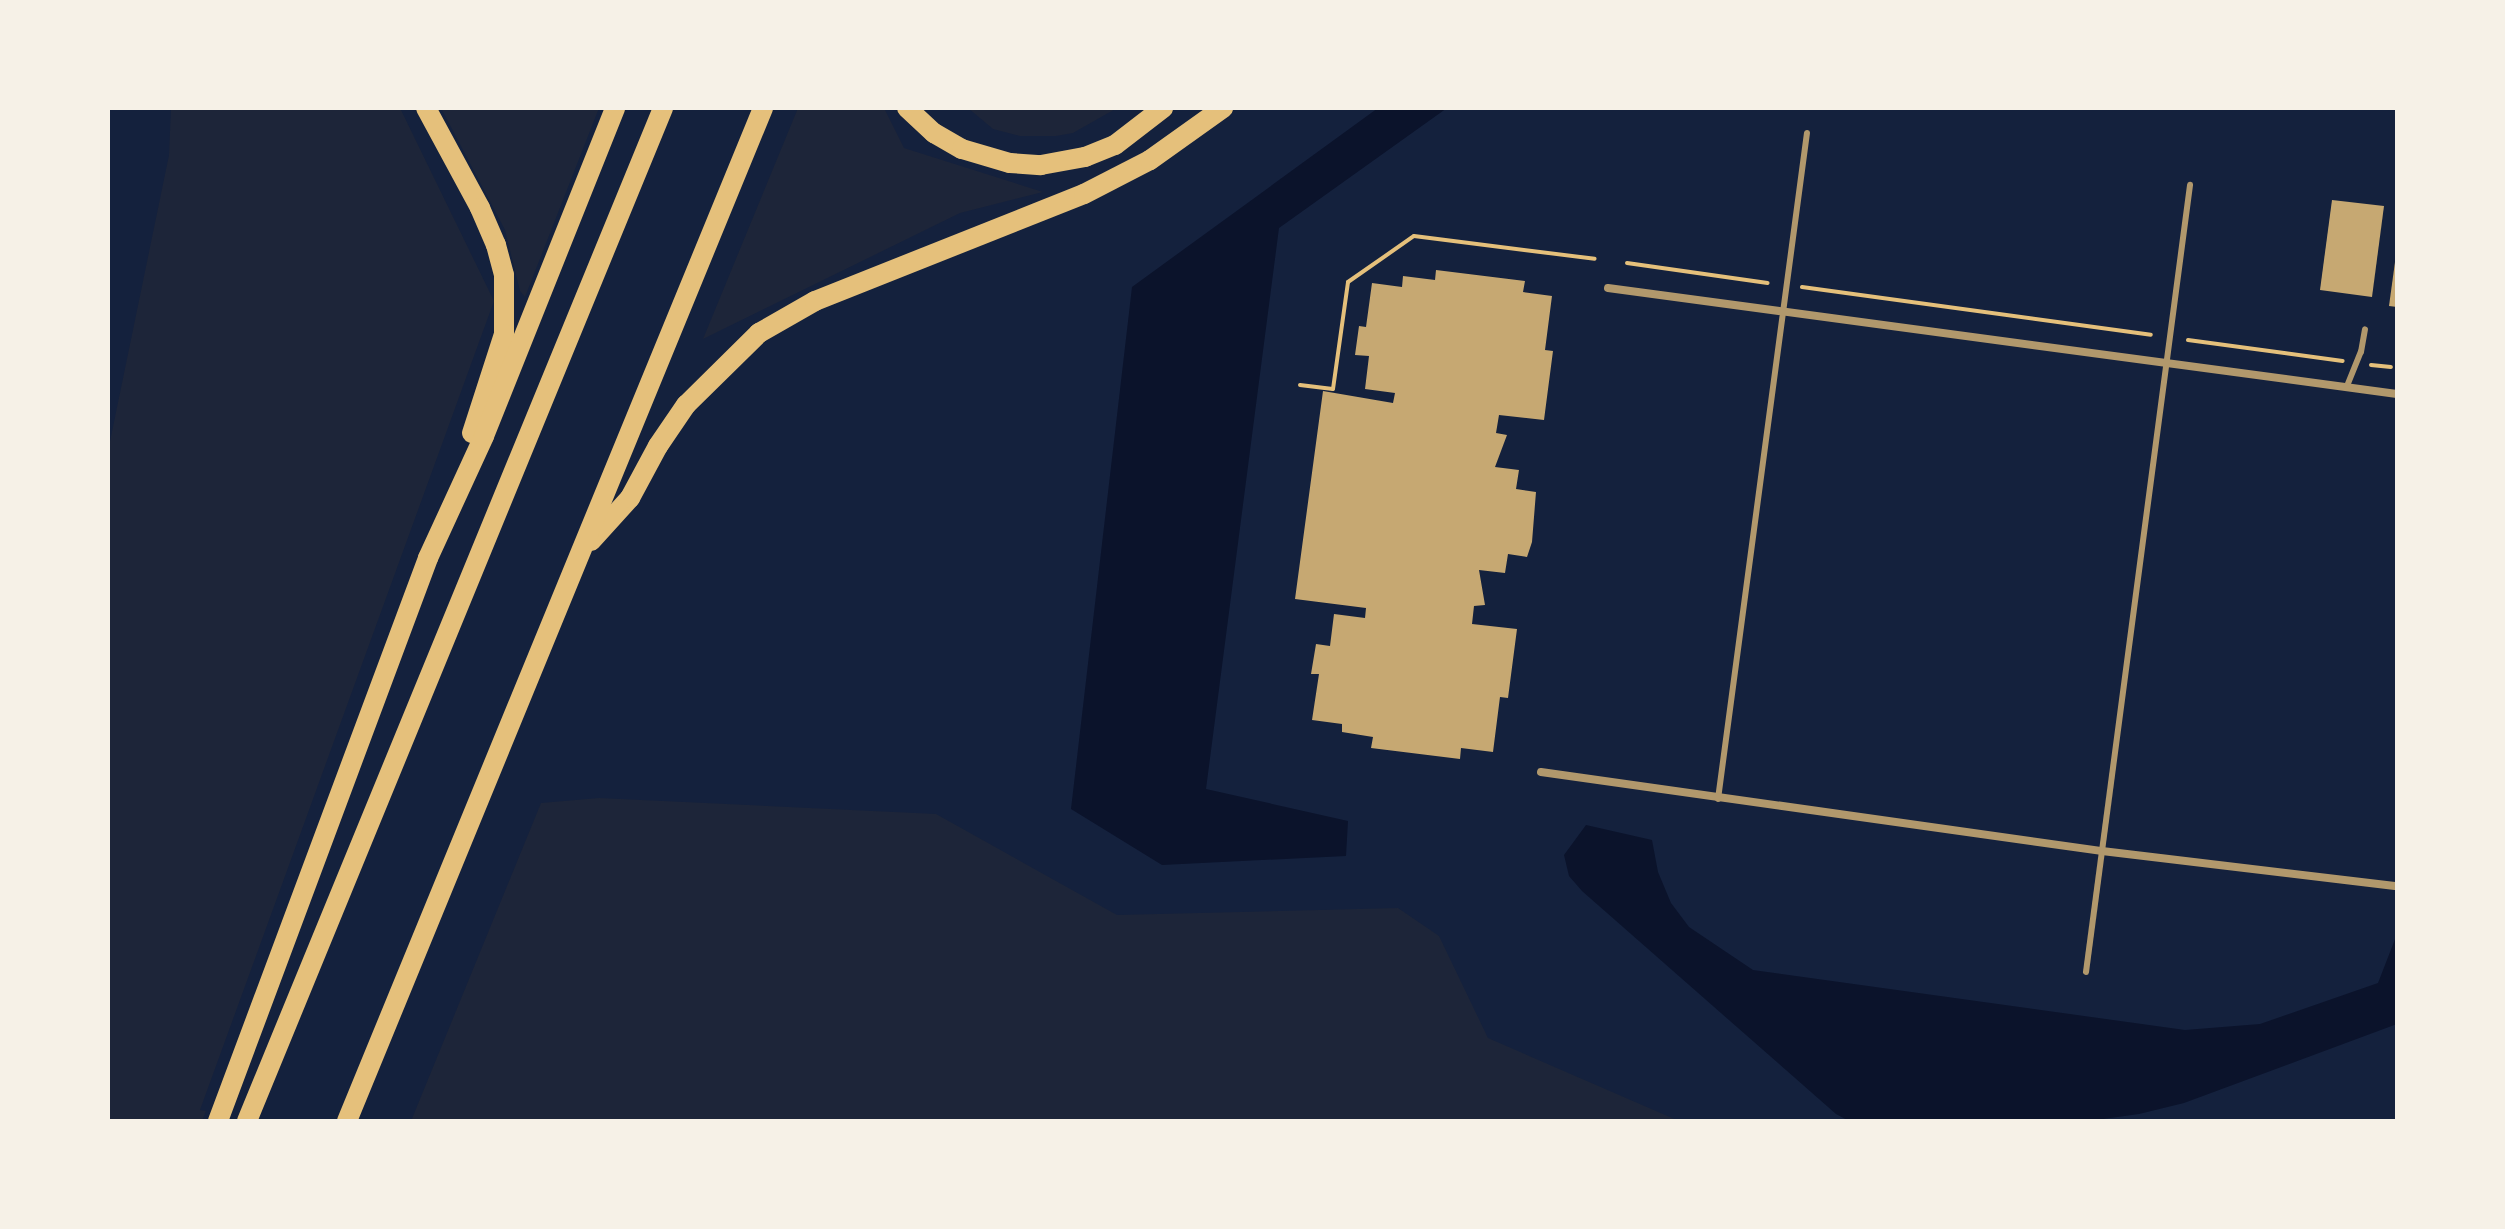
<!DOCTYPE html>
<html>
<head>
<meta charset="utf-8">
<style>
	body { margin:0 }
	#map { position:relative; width:2505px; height:1229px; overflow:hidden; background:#14213d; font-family:"Nunito Sans",sans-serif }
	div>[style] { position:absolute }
	.green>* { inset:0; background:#1d2539 }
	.water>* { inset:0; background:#0b132b }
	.building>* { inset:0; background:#c6a872 }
	.path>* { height:4px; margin:-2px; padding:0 2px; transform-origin:2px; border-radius:2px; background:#e5c07b }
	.service>* { height:6px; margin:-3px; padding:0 3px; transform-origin:3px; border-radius:3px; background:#b1986c }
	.minor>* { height:8px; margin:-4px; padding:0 4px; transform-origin:4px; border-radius:4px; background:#b1986c }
	.motorway>* { height:20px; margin:-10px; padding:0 10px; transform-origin:10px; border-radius:10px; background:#e5c07b }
	span { translate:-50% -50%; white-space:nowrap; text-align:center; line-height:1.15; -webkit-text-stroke:7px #f6f1e7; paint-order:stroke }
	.frame { position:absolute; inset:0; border:110px solid #f6f1e7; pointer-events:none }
</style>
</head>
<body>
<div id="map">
	<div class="green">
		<div style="clip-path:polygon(171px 108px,400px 108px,494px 301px,200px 1110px,206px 1111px,202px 1121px,108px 1121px,108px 451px,169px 155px)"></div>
		<div style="clip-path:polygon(441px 108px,599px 108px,525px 297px,520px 291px,505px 230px)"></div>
		<div style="clip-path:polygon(798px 108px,884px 108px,904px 148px,1043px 192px,960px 213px,703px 339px)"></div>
		<div style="clip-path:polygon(968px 108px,1035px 110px,1117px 108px,1073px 133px,1056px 136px,1020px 136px,993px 129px)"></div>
		<div style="clip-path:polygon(599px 798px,936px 814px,1117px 915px,1398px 908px,1439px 936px,1488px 1038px,1679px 1121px,411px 1121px,541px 803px)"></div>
	</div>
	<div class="water">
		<div style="clip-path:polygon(1378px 108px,1447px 108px,1279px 228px,1206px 789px,1348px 821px,1346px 856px,1162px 865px,1071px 809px,1132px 287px)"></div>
		<div style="clip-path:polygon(1586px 825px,1652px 840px,1658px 872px,1671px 903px,1689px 927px,1753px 970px,2185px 1030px,2260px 1024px,2378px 983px,2397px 934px,2397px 1024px,2184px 1103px,2139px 1114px,2089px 1121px,1849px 1121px,1836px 1114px,1582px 891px,1569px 876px,1564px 855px)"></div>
	</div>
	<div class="building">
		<div style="clip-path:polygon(2332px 200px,2384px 206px,2372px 297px,2320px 290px)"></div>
		<div style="clip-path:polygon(2395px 262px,2397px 262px,2397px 307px,2389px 306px)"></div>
		<div style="clip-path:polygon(1436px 270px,1525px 281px,1523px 292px,1552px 296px,1545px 350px,1553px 351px,1544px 420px,1499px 415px,1496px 433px,1507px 435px,1495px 467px,1519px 470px,1516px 489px,1536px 492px,1532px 542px,1527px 557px,1508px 554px,1505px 573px,1479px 570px,1485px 605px,1474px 606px,1472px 624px,1517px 629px,1508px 698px,1500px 697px,1493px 752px,1461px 748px,1460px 759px,1371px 748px,1373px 737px,1342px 732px,1342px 724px,1312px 720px,1319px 674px,1311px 674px,1316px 644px,1330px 646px,1334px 614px,1365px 618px,1366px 608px,1295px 599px,1323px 391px,1393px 403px,1395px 393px,1365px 389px,1369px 356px,1355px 355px,1359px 326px,1366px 327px,1372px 283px,1402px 287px,1403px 276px,1435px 280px)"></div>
	</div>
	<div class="path">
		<div style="left:1627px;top:263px;width:142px;rotate:8.1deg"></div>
		<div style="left:1802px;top:287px;width:352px;rotate:7.8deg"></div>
		<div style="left:2188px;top:340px;width:156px;rotate:7.7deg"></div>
		<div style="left:2371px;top:365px;width:20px;rotate:6deg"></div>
		<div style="left:1300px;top:385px;width:33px;rotate:7deg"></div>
		<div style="left:1333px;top:389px;width:108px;rotate:-82deg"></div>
		<div style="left:1348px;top:282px;width:80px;rotate:-34.9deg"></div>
		<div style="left:1414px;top:236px;width:182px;rotate:7.2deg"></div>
	</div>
	<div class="service">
		<div style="left:2347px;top:386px;width:37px;rotate:-68deg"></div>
		<div style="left:2361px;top:352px;width:23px;rotate:-80deg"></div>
		<div style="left:1718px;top:799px;width:672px;rotate:-82.39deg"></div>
		<div style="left:2086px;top:972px;width:794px;rotate:-82.47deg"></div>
	</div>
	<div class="minor">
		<div style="left:1608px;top:288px;width:796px;rotate:7.65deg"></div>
		<div style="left:1541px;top:772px;width:567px;rotate:8.02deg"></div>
		<div style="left:2102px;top:851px;width:297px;rotate:6.8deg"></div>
	</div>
	<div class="motorway">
		<div style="left:426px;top:108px;width:114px;rotate:61.6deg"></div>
		<div style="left:480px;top:208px;width:40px;rotate:66.6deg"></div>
		<div style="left:496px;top:245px;width:31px;rotate:75deg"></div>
		<div style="left:504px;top:275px;width:59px;rotate:90deg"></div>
		<div style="left:504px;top:334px;width:104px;rotate:107.9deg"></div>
		<div style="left:907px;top:108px;width:37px;rotate:43deg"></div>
		<div style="left:934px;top:133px;width:32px;rotate:30deg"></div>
		<div style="left:962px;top:149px;width:50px;rotate:16.3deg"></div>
		<div style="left:1010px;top:163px;width:31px;rotate:4deg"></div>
		<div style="left:1041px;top:165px;width:45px;rotate:-10.3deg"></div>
		<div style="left:1085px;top:157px;width:32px;rotate:-22deg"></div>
		<div style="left:1115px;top:145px;width:61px;rotate:-37.6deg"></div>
		<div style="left:591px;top:541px;width:58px;rotate:-47.8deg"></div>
		<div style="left:630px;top:498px;width:59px;rotate:-61.7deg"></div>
		<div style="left:658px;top:446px;width:50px;rotate:-55.7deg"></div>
		<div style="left:686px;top:405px;width:103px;rotate:-44.6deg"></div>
		<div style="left:759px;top:333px;width:64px;rotate:-29.7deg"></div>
		<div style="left:815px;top:301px;width:289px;rotate:-21.7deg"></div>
		<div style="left:1084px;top:194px;width:74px;rotate:-27.3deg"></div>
		<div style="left:1150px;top:160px;width:90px;rotate:-35.5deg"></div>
		<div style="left:218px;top:1121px;width:601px;rotate:-69.54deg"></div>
		<div style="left:428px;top:558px;width:134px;rotate:-65.3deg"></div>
		<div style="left:484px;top:436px;width:353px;rotate:-68.2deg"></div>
		<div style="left:247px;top:1121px;width:1095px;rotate:-67.67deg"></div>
		<div style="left:347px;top:1121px;width:1095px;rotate:-67.67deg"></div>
	</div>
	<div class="frame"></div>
</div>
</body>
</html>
